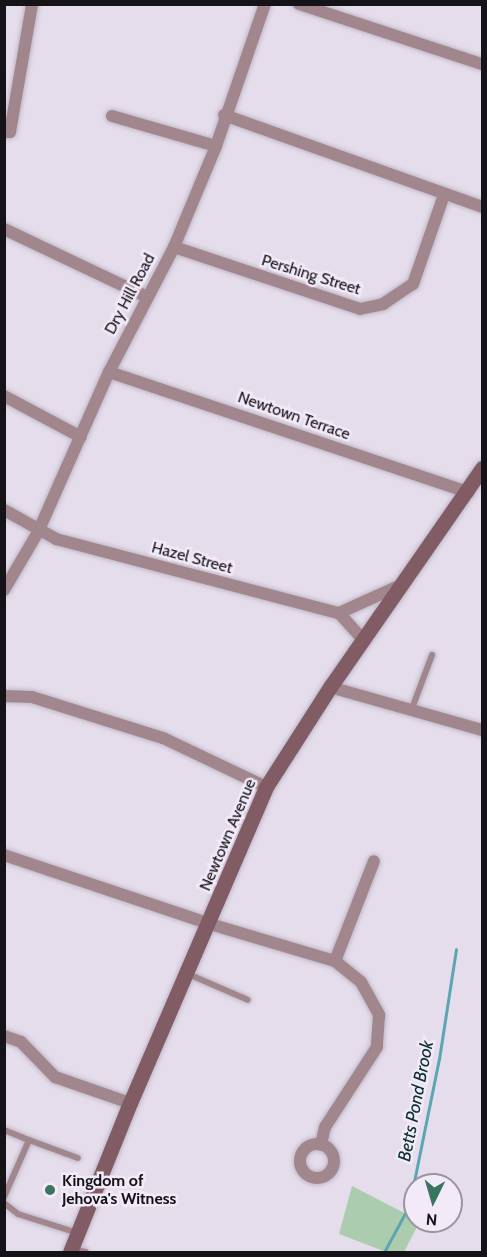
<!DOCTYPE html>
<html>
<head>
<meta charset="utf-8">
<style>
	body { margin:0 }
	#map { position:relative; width:487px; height:1257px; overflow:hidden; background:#e5ddec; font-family:Cabin,sans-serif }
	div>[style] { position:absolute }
	.green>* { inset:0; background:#acccb0 }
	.stream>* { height:3px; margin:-1.5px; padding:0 1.5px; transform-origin:1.5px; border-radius:1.5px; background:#5ca6b1 }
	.roads { filter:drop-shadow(0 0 2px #c0b9c6) drop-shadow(0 0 2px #c0b9c6) }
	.lane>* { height:6px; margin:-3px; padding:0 3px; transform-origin:3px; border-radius:3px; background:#a2868d }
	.street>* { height:12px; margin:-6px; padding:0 6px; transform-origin:6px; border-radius:6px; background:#a2868d }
	.street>.ring { margin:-6px; padding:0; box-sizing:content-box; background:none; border:12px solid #a2868d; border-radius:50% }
	.secondary>* { height:15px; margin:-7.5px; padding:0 7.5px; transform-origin:7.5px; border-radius:7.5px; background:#815c65 }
	.dots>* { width:16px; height:16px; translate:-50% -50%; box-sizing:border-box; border:3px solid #f2eaf9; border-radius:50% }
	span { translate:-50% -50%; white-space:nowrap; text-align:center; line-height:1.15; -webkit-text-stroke:5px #f2eaf9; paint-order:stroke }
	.street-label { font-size:16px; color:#151318 }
	.poi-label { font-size:16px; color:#151318; font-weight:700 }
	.left { translate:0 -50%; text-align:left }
	.water-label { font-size:18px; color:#0a3035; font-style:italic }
	.frame { position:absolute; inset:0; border:6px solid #151318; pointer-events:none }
	.north { position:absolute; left:403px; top:1173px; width:60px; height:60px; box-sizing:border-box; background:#f2eaf9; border:2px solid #9a949f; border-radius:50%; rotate:185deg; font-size:16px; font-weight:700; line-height:24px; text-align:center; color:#151318 }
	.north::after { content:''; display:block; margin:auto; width:21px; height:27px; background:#3a755f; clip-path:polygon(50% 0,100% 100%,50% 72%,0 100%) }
</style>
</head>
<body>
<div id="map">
	<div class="green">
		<div style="clip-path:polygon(352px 1186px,420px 1221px,404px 1252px,386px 1252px,339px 1234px)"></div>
	</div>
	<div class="stream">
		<div style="left:384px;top:1252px;width:52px;rotate:-61.5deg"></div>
		<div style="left:409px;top:1206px;width:150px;rotate:-78.5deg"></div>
		<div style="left:439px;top:1059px;width:111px;rotate:-81.2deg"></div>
	</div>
	<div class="roads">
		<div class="lane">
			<div style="left:411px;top:711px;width:60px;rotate:-69.4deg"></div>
			<div style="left:188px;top:974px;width:65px;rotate:23.4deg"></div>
			<div style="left:4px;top:1130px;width:27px;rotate:22deg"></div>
			<div style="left:4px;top:1197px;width:62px;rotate:-66.3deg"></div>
			<div style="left:29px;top:1140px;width:52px;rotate:20.2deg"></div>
			<div style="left:4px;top:1203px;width:18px;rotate:38deg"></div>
			<div style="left:18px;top:1214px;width:63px;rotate:17.6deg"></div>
			<div style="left:72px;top:1249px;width:14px;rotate:12deg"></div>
		</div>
		<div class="street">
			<div style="left:299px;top:4px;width:193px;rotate:18.2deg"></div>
			<div style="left:224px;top:115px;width:274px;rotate:19.6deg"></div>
			<div style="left:112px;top:116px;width:108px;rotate:16.1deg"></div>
			<div style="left:4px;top:132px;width:6px"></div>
			<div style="left:10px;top:132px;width:130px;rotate:-80.2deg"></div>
			<div style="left:4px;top:229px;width:158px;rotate:25.4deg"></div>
			<div style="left:174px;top:247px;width:196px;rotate:18.4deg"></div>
			<div style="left:360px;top:309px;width:24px;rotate:-12deg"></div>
			<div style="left:383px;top:304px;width:36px;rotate:-34deg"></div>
			<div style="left:413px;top:284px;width:94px;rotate:-70.8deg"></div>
			<div style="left:109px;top:372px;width:379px;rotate:18.5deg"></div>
			<div style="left:4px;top:396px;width:87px;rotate:28deg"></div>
			<div style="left:4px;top:510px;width:60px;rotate:29.1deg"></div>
			<div style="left:56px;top:539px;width:293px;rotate:14.7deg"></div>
			<div style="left:339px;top:613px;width:36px;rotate:48deg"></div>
			<div style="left:4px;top:590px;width:67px;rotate:-59.6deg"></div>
			<div style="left:38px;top:532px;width:175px;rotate:-66.1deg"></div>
			<div style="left:109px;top:372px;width:141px;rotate:-62.5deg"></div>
			<div style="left:174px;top:247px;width:109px;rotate:-67.4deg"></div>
			<div style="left:216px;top:146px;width:150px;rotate:-71deg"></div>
			<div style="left:339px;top:613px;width:68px;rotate:-24.3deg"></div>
			<div style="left:330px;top:687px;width:158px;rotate:15.8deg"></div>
			<div style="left:4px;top:696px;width:28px;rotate:2deg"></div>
			<div style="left:32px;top:697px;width:137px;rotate:17.4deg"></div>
			<div style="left:163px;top:738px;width:114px;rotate:25.4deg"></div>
			<div style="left:4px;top:855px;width:217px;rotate:18.5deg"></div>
			<div style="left:210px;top:924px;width:130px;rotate:16.5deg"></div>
			<div style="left:335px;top:961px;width:33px;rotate:39deg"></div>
			<div style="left:361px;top:982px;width:38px;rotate:61deg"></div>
			<div style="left:379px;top:1015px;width:32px;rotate:94deg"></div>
			<div style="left:377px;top:1047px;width:95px;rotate:123deg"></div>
			<div style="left:325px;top:1127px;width:18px;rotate:103deg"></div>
			<div style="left:335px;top:961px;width:107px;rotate:-68.7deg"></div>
			<div style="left:4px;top:1036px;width:18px;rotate:19deg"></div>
			<div style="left:21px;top:1042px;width:49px;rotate:45.8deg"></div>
			<div style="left:55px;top:1077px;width:79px;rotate:19.1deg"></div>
			<div class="ring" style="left:300px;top:1144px;width:22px;height:22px"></div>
		</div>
		<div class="secondary">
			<div style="left:70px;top:1252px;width:161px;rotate:-68.1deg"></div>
			<div style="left:130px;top:1103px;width:344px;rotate:-66.7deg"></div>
			<div style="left:266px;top:787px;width:119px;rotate:-57.4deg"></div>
			<div style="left:330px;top:687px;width:267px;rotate:-55.2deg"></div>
		</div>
	</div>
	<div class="dots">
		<div style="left:50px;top:1190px;background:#3a755f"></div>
	</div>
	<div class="street-label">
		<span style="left:311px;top:275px;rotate:17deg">Pershing Street</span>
		<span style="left:130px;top:294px;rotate:-62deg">Dry Hill Road</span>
		<span style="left:294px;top:416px;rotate:19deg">Newtown Terrace</span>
		<span style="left:192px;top:558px;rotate:15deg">Hazel Street</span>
		<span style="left:228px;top:835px;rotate:-67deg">Newtown Avenue</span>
	</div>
	<div class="poi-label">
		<span class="left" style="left:62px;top:1190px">Kingdom of<br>Jehova's Witness</span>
	</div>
	<div class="water-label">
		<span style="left:416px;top:1101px;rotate:-79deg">Betts Pond Brook</span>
	</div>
	<div class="frame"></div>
	<div class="north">N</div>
</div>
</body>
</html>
